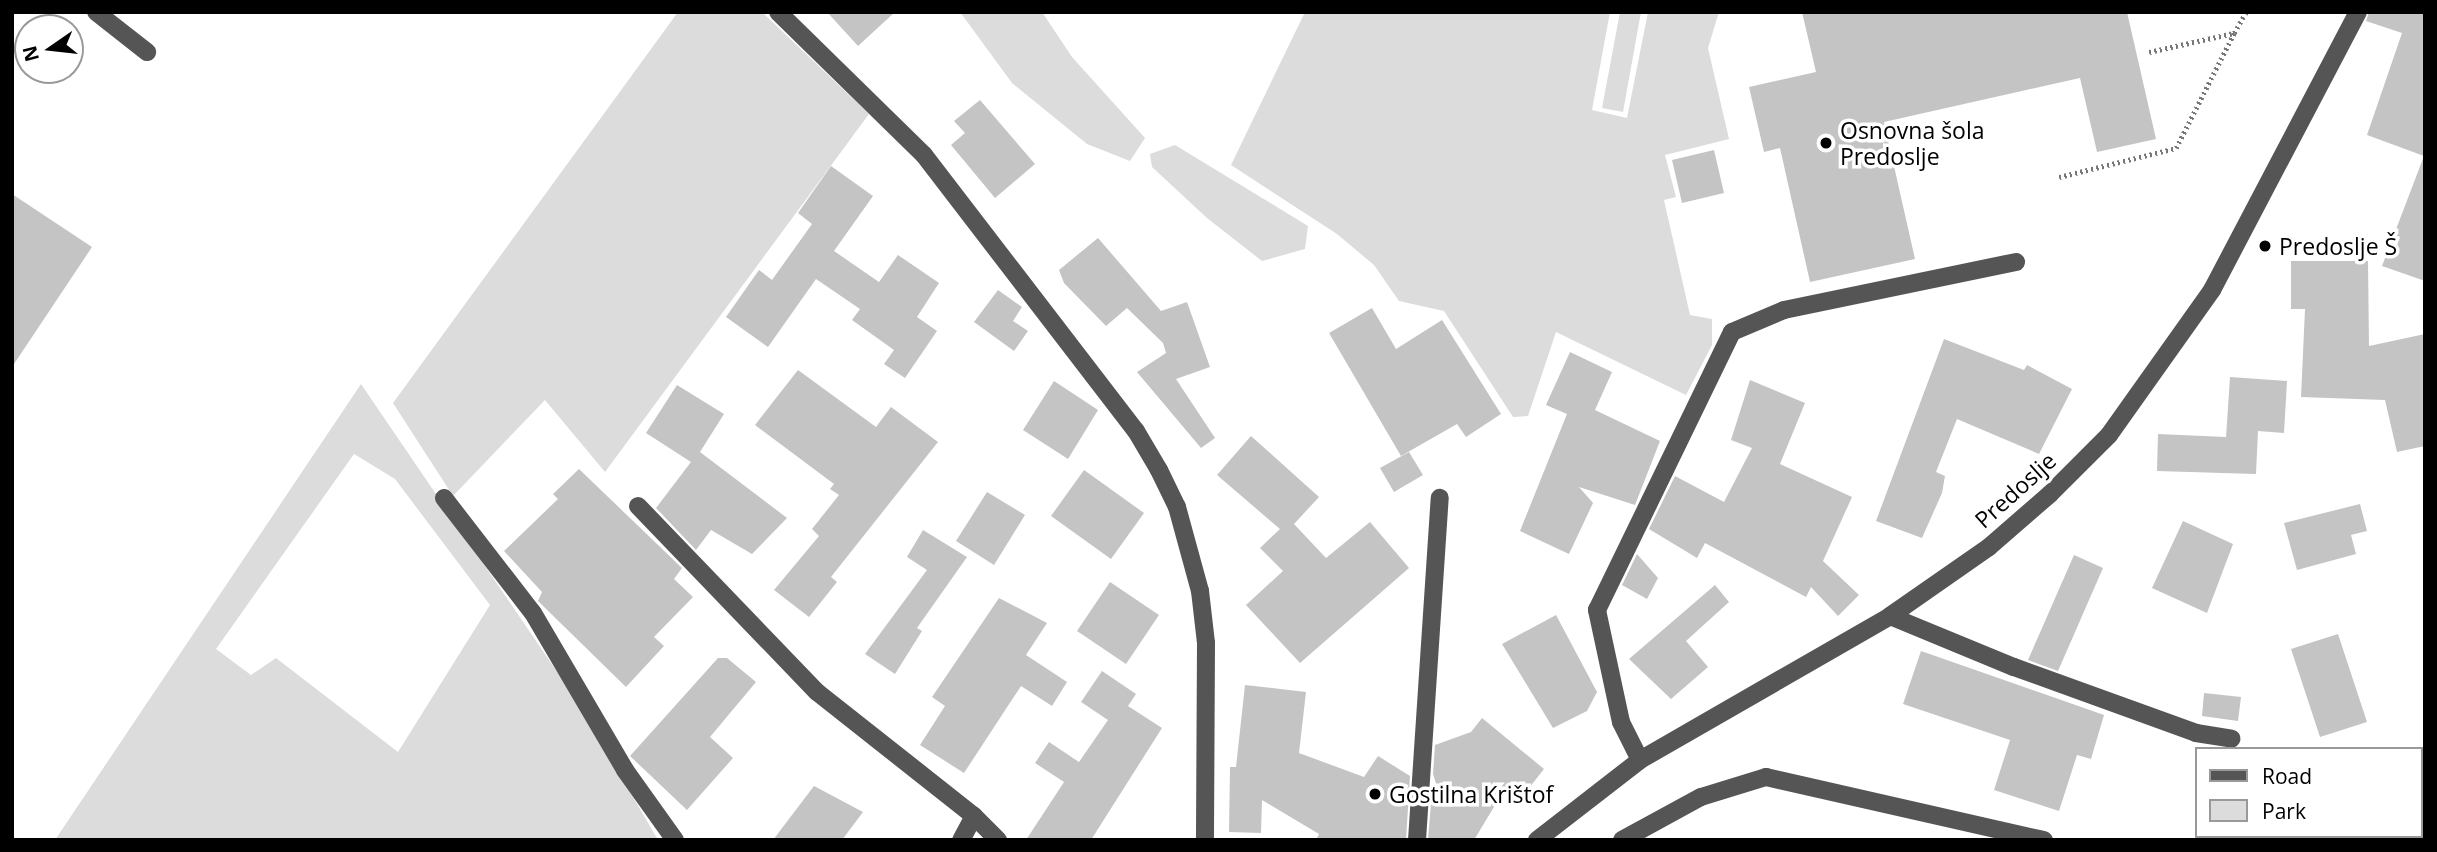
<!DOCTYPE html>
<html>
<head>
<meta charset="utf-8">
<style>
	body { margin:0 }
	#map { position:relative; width:2437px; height:852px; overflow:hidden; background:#fff; font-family:"Open Sans",sans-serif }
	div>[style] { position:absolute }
	.green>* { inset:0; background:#dcdcdc }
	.building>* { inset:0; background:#c4c4c4 }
	.path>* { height:4.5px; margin-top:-2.25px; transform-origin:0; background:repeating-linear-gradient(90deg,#777 0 2px,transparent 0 5.5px) }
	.minor>* { height:18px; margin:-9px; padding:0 9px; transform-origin:9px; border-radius:9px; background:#555 }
	.dots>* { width:19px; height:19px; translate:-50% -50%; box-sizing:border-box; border:4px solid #fff; border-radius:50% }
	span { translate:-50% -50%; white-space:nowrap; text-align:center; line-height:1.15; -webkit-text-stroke:7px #fff; paint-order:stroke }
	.poi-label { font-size:23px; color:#000 }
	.left { translate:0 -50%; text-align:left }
	.street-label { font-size:23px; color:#000 }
	.frame { position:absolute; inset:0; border:14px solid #000; pointer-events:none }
	.legend { position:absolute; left:2195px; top:747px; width:228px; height:91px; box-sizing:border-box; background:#fff; border:2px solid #999; margin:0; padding:9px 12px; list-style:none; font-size:21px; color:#000 }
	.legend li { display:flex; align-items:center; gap:14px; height:35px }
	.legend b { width:35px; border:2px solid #999 }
	.north { position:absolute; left:14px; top:14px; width:70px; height:70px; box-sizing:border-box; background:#fff; border:2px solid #999; border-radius:50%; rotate:256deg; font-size:19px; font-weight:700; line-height:28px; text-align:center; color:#000 }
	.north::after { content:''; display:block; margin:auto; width:24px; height:32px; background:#000; clip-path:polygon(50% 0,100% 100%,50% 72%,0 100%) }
</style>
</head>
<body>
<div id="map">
	<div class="green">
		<div style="clip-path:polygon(678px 12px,762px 12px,869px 114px,605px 472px,545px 400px,453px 496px,393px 403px)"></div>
		<div style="clip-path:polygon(960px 12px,1042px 12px,1072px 57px,1145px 138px,1130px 161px,1087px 144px,1012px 83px)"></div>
		<div style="clip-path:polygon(1305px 12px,1610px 12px,1592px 110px,1627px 118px,1648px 12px,1719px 12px,1708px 48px,1729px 139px,1665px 155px,1676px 197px,1664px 200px,1690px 315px,1712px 319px,1712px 345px,1686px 395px,1556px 332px,1528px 416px,1513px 417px,1444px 311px,1399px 301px,1374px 265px,1337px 234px,1231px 165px)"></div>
		<div style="clip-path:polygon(1620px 12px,1641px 12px,1623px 112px,1602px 108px)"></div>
		<div style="clip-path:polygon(1175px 145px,1308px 226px,1305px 249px,1262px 261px,1207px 218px,1152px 167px,1150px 154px)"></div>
		<div style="clip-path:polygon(evenodd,361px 384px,579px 704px,658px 840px,55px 840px,361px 384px,354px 454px,395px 479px,490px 605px,398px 752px,276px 658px,251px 675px,216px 649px,354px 454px)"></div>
	</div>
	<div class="building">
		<div style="clip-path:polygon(827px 12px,895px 12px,858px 46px)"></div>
		<div style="clip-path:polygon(1802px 12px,2127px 12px,2156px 139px,2097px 152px,2080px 78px,1884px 122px,1915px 259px,1810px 282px,1780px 148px,1764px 152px,1749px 87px,1816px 72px)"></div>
		<div style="clip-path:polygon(2369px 12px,2425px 12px,2425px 281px,2382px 266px,2424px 156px,2367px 135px,2402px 33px,2366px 21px)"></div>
		<div style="clip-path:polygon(980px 100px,1035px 164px,995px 198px,951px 145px,965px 133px,954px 121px)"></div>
		<div style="clip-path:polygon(1714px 150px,1724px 193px,1682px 203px,1672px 160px)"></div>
		<div style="clip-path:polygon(831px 166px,873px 196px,834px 251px,879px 282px,898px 255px,939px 283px,917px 317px,937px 331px,905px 378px,884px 364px,894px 350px,852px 320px,860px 309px,816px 279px,768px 347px,726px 317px,759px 270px,772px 280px,812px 224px,798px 213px)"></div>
		<div style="clip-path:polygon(12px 194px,92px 247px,12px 367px)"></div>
		<div style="clip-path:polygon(1098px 238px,1161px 311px,1187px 302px,1210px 367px,1176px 379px,1215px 438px,1201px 448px,1137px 372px,1166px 353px,1163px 343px,1127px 308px,1106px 326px,1064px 283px,1059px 270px)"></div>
		<div style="clip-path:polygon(2291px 261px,2368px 261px,2369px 346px,2425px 334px,2425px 446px,2397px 452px,2385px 400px,2301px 397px,2305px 309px,2291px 309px)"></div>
		<div style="clip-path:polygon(998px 290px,1022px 307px,1013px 321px,1028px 331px,1014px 351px,974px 322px)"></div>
		<div style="clip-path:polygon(1372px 308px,1396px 349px,1442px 320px,1501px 414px,1466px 437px,1457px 424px,1401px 456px,1329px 333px)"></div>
		<div style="clip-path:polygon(1944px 339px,2024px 370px,2027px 365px,2072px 389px,2039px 454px,1957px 419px,1936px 472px,1945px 476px,1942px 493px,1922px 538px,1876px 521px)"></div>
		<div style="clip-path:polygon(1570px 352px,1612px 372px,1595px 410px,1660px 441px,1635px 505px,1579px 487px,1593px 503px,1569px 554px,1520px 531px,1567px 414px,1546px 405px)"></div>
		<div style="clip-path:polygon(798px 370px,876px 427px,891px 407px,938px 442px,831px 577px,837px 582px,809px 617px,774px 590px,819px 536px,812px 529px,839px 495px,830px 489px,834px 484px,755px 425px)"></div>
		<div style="clip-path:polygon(2230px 377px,2287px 381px,2284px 433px,2258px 431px,2256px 474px,2157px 471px,2158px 434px,2226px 437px)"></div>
		<div style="clip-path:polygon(1750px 380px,1805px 403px,1780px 464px,1852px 497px,1823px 561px,1859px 595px,1838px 616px,1811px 587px,1806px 597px,1705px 543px,1697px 558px,1649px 529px,1675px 476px,1724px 502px,1752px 448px,1731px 440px)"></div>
		<div style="clip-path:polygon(1054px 381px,1098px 410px,1068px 459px,1023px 430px)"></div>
		<div style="clip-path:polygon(677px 385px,724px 414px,700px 452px,787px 518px,752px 554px,711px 530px,696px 550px,656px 508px,691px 462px,646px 433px)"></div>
		<div style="clip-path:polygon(1251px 436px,1319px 497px,1294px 524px,1326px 558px,1370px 522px,1409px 568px,1300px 663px,1246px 605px,1283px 571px,1260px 548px,1280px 529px,1217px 475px)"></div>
		<div style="clip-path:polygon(1409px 452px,1423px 475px,1394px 492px,1380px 468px)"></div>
		<div style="clip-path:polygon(579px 469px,682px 568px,674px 579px,693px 597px,654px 637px,664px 646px,626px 687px,538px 601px,542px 592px,504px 551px,558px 499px,553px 494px)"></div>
		<div style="clip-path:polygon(1084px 470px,1144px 513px,1111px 559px,1051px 516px)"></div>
		<div style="clip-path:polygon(987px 492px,1025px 515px,994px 565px,956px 541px)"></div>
		<div style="clip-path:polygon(2360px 504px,2367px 531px,2351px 535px,2356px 554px,2297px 570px,2284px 523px)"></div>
		<div style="clip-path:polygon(2183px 521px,2233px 544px,2207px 613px,2152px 588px)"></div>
		<div style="clip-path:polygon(923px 530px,967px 557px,917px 628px,922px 631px,895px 674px,865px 654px,927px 570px,907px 557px)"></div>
		<div style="clip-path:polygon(1637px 554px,1658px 578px,1647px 599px,1622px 585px)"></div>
		<div style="clip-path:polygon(2074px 555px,2103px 568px,2058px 671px,2028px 660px)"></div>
		<div style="clip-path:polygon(1110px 582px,1159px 615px,1126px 664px,1077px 631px)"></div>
		<div style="clip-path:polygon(1715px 585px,1729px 602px,1686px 641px,1708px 667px,1671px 699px,1629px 659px)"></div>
		<div style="clip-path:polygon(999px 598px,1047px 623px,1026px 655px,1067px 682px,1052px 706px,1021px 686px,964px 773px,920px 745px,945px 706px,932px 697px)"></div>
		<div style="clip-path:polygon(1556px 615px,1597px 692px,1587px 711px,1553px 728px,1502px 644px)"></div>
		<div style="clip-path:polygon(2338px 634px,2367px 722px,2320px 737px,2291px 649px)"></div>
		<div style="clip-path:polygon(1921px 651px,2104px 715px,2091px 759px,2077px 755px,2059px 811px,1994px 790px,2010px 740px,1903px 704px)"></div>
		<div style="clip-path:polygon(718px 658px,727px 658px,756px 682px,710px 737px,733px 758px,687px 810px,630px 756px)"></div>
		<div style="clip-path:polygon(1102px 671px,1136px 694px,1128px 706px,1162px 728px,1091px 840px,1026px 840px,1064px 782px,1035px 763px,1049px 742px,1079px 762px,1108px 720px,1081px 702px)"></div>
		<div style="clip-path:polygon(1245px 685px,1306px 692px,1299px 753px,1364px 777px,1378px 756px,1410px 776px,1406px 840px,1316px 840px,1319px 834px,1262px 800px,1261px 833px,1229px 832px,1230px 767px,1236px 767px)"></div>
		<div style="clip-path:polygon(2204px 693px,2241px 697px,2238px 721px,2202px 716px)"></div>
		<div style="clip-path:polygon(1482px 718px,1544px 769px,1517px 803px,1503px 792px,1474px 840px,1428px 840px,1432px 791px,1440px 796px,1433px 774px,1435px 745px,1471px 732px)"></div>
		<div style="clip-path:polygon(814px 786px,863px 812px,842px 840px,773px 840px)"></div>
	</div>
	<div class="path">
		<div style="left:2149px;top:52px;width:87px;rotate:-12.6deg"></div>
		<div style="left:2234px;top:33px;width:24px;rotate:-60deg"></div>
		<div style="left:2059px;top:177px;width:121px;rotate:-13.9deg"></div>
		<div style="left:2176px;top:148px;width:129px;rotate:-63.2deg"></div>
	</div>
	<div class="minor">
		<div style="left:96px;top:12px;width:65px;rotate:38.1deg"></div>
		<div style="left:778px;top:12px;width:204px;rotate:44.4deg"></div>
		<div style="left:924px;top:155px;width:348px;rotate:52.5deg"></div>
		<div style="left:1136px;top:431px;width:45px;rotate:59.5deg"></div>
		<div style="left:1159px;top:470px;width:41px;rotate:64.1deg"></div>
		<div style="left:1177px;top:507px;width:87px;rotate:74.7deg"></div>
		<div style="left:1200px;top:591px;width:52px;rotate:83.4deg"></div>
		<div style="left:1206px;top:643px;width:197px;rotate:90.3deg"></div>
		<div style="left:444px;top:498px;width:145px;rotate:52.3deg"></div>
		<div style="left:533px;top:613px;width:182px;rotate:59.6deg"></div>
		<div style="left:625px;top:770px;width:86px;rotate:54.5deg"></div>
		<div style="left:638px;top:506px;width:258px;rotate:46.1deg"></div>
		<div style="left:817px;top:692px;width:200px;rotate:38.3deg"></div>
		<div style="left:974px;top:816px;width:27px;rotate:118deg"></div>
		<div style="left:1890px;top:616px;width:134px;rotate:22.4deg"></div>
		<div style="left:2014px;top:667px;width:194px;rotate:19.9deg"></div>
		<div style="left:2196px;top:733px;width:36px;rotate:9deg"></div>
		<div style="left:1640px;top:760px;width:42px;rotate:-116.6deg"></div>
		<div style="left:1621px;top:722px;width:115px;rotate:-102.1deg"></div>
		<div style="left:1597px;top:610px;width:309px;rotate:-64.1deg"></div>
		<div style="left:1732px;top:332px;width:56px;rotate:-22.9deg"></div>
		<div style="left:1784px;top:310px;width:237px;rotate:-11.7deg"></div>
		<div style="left:974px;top:816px;width:34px;rotate:45deg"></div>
		<div style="left:1417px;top:840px;width:343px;rotate:-86.2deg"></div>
		<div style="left:1537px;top:840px;width:130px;rotate:-37.8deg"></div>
		<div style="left:1640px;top:760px;width:289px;rotate:-29.9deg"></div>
		<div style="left:1890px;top:616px;width:121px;rotate:-34.9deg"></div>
		<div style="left:1989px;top:547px;width:81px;rotate:-41deg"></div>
		<div style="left:2050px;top:494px;width:83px;rotate:-45deg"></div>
		<div style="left:2109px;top:435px;width:178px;rotate:-54.6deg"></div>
		<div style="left:2212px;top:290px;width:314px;rotate:-62.3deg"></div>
		<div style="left:1622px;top:840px;width:90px;rotate:-28.6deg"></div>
		<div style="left:1701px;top:797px;width:68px;rotate:-17.1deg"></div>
		<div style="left:1766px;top:777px;width:285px;rotate:12.8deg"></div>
	</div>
	<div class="dots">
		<div style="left:1826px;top:143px;background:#000"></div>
		<div style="left:2265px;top:246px;background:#000"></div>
		<div style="left:1375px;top:794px;background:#000"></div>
	</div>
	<div class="poi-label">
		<span class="left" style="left:1840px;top:143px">Osnovna šola<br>Predoslje</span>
		<span class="left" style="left:2279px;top:246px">Predoslje Š</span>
		<span class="left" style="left:1389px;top:794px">Gostilna Krištof</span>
	</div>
	<div class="street-label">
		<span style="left:2015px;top:490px;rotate:-42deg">Predoslje</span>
	</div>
	<div class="frame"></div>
	<ul class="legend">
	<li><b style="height:9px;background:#555"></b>Road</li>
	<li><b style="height:19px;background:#dcdcdc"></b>Park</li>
	</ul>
	<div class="north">N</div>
</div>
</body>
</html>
